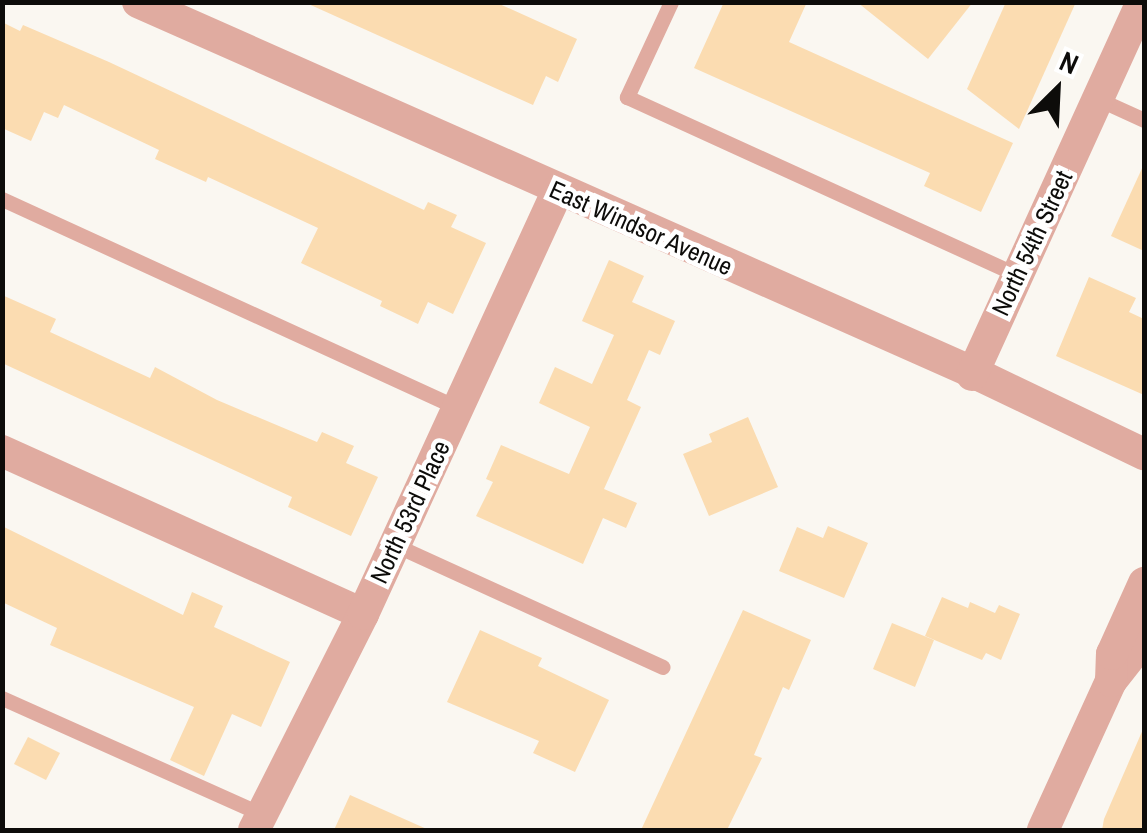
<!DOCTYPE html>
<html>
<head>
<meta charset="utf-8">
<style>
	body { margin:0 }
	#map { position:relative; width:1147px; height:833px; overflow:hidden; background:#faf7f1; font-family:"Archivo Narrow",sans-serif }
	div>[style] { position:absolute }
	.building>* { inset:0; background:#fbdcb1 }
	.lane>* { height:15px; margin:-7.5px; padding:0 7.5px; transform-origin:7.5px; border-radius:7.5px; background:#e0aba0 }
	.street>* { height:32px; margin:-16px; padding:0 16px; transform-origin:16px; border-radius:16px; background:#e0aba0 }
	span { translate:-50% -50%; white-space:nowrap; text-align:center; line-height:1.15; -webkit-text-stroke:9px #fff; paint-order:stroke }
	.street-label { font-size:25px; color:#0d0c0a }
	.frame { position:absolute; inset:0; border:5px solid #0d0c0a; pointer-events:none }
	.north { position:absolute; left:1007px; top:40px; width:100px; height:100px; -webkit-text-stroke:8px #fff; paint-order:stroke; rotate:24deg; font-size:28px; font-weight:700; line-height:40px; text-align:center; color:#0d0c0a }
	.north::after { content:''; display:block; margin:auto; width:35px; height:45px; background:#0d0c0a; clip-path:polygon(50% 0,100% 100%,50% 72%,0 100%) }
</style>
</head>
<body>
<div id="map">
	<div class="building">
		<div style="clip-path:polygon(304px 2px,495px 2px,577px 39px,558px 82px,546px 76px,533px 105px)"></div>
		<div style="clip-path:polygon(724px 2px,807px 2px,789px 42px,1013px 143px,981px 212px,924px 186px,930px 173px,694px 68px)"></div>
		<div style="clip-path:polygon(857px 2px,973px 2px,928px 59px)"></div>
		<div style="clip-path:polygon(1006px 2px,1076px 2px,1019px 129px,967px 89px)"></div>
		<div style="clip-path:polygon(2px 22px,20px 31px,23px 25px,109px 62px,424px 210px,428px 202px,457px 215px,451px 227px,486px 243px,453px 314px,428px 302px,418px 324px,380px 306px,382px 301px,301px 263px,318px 228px,208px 177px,206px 182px,155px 159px,159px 150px,64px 105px,58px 118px,44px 112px,31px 141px,2px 128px)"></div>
		<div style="clip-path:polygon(1144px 164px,1144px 251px,1111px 236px)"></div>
		<div style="clip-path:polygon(609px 260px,644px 276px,632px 302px,675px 321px,660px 355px,649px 350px,627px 400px,641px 407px,604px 489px,637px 503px,626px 528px,603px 518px,583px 564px,476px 516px,493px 482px,486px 479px,501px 445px,569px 474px,590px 427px,539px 403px,555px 367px,592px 384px,614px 335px,582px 321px)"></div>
		<div style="clip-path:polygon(1089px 277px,1136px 298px,1129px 312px,1144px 319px,1144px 395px,1056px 356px)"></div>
		<div style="clip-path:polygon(2px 295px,56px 319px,50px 332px,150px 378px,155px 367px,217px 400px,317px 442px,322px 432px,354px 446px,346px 463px,378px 477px,351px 536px,288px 507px,292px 497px,2px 363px)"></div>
		<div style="clip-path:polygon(748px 417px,778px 487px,709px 516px,683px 454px,712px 442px,709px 434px)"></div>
		<div style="clip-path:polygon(2px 526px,183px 615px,192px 592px,223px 606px,214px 627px,290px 662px,261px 727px,232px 714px,204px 776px,170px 760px,194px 707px,50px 645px,57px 628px,2px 602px)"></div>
		<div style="clip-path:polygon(828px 526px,868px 543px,844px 598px,779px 571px,797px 527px,823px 538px)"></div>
		<div style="clip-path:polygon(942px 597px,968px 608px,970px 602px,995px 613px,999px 605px,1020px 614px,1001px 660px,986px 653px,982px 660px,925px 636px)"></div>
		<div style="clip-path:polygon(743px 610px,811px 640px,789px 690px,783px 687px,754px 755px,762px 758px,727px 830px,641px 830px)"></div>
		<div style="clip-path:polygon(892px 623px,934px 640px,915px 687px,873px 669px)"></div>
		<div style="clip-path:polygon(480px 630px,542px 658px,538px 666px,609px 700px,575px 772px,533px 753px,539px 741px,447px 702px)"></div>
		<div style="clip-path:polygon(1144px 727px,1144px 830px,1102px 830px,1104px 819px)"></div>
		<div style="clip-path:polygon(28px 737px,60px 753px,46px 780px,14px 764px)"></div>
		<div style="clip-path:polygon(350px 795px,429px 830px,334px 830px)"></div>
	</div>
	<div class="lane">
		<div style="left:671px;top:2px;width:105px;rotate:114.9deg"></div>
		<div style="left:627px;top:97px;width:429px;rotate:24.5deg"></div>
		<div style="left:1098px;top:99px;width:51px;rotate:24.5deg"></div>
		<div style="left:2px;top:199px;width:502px;rotate:24.62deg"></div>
		<div style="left:395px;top:545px;width:294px;rotate:24.5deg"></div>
		<div style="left:2px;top:698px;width:284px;rotate:24.1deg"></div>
	</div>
	<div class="street">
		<div style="left:138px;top:2px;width:922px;rotate:23.92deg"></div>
		<div style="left:981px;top:376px;width:181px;rotate:25.6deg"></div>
		<div style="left:972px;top:375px;width:410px;rotate:-65.5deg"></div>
		<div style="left:2px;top:451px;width:396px;rotate:24.3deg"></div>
		<div style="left:1111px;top:681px;width:53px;rotate:-51.8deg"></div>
		<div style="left:254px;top:830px;width:242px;rotate:-63.2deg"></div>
		<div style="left:363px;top:614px;width:467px;rotate:-65.3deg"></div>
		<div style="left:1043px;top:830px;width:164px;rotate:-65.5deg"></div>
		<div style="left:1111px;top:681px;width:27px;rotate:-88deg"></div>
		<div style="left:1112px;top:654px;width:78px;rotate:-65.7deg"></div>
	</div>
	<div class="street-label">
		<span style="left:641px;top:228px;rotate:24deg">East Windsor Avenue</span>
		<span style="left:1032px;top:243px;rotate:-65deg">North 54th Street</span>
		<span style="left:410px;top:512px;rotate:-65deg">North 53rd Place</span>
	</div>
	<div class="frame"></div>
	<div class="north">N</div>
</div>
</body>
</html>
